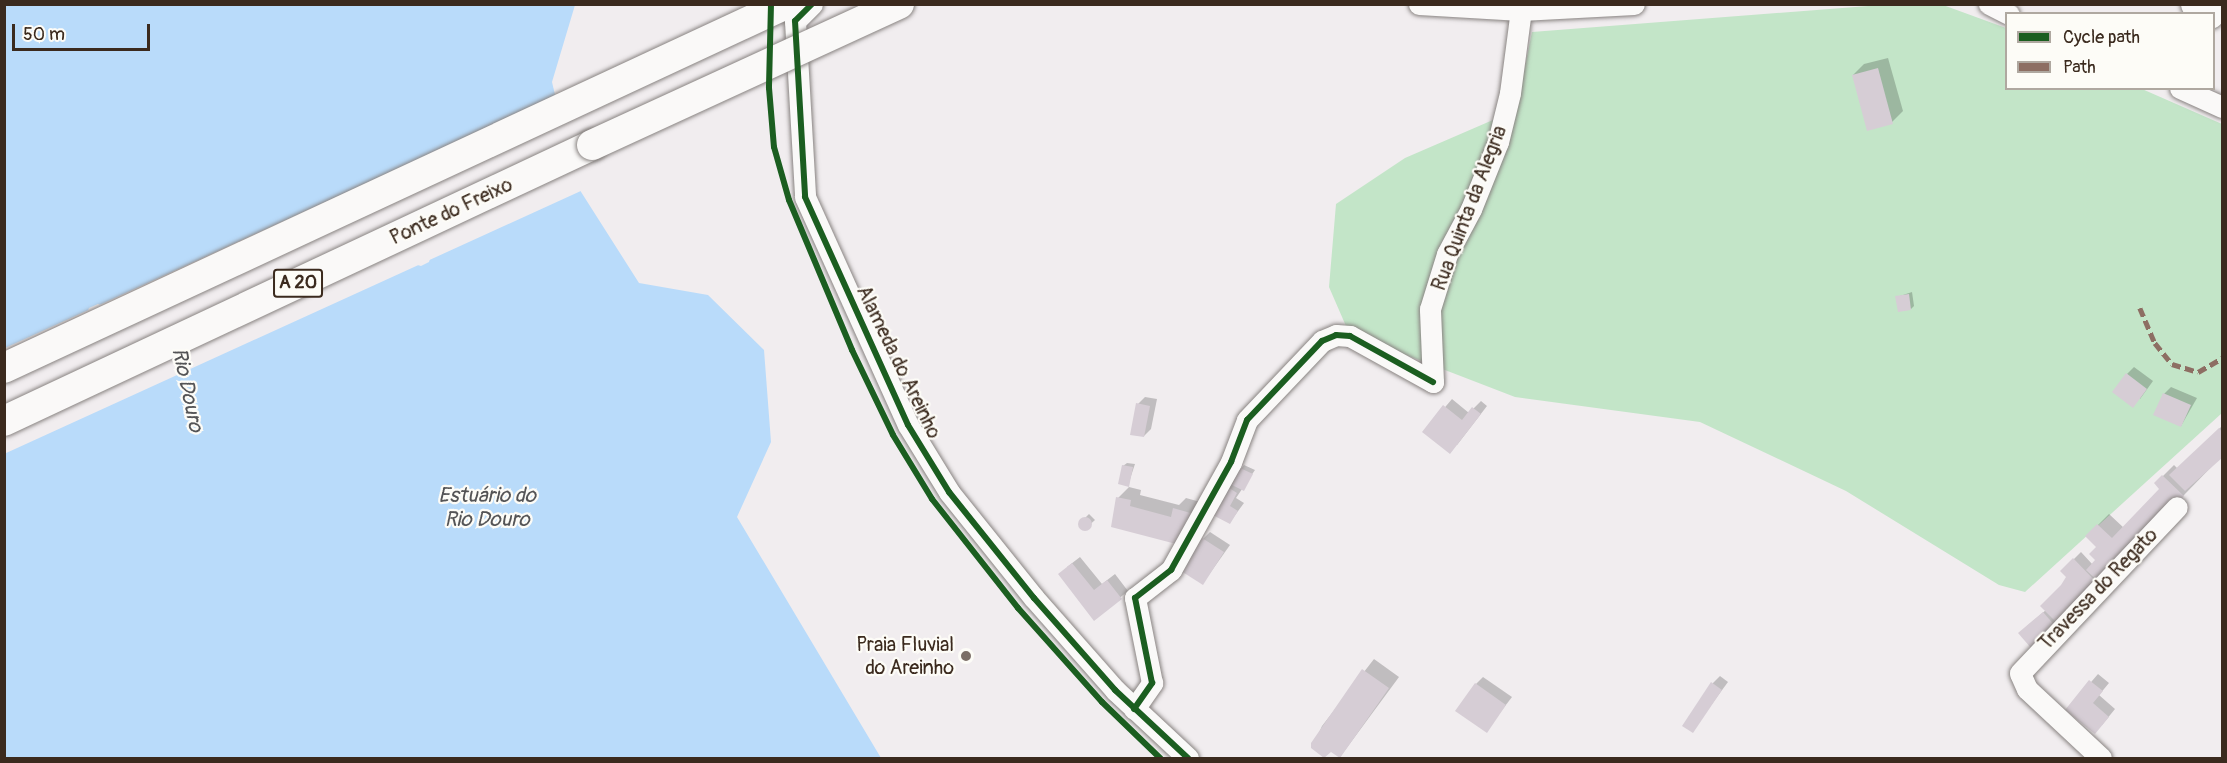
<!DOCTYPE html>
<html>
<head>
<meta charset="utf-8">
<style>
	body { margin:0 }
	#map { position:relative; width:2227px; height:763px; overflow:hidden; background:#f1edef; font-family:Pangolin,sans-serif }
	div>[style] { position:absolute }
	.green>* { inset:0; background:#c3e5c8 }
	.water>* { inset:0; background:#b9dbfa }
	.pier>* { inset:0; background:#f1edef }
	.shadow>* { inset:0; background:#0003 }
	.building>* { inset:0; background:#d6cdd5 }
	.round { border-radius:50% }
	.roads { filter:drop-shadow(0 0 2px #888381) drop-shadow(0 0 2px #888381) }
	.minor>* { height:21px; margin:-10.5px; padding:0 10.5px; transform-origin:10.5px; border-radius:10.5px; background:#faf9f8 }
	.highway>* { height:30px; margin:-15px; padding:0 15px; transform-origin:15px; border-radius:15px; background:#faf9f8 }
	.bridges { filter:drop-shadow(0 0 2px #888381) drop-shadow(0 0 2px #888381) }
	.highway-bridge>* { height:30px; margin:-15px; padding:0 15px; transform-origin:15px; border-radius:15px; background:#faf9f8 }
	.quiet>* { height:4.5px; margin-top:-2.25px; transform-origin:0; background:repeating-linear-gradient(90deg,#8d6e63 0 9px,transparent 0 13.5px) }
	.cycleway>* { height:6px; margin:-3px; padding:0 3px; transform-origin:3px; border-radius:3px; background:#1b5e20 }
	.dots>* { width:16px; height:16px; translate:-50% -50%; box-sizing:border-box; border:3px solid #fdfcf7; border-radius:50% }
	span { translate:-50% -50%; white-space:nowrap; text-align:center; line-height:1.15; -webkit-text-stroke:4.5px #fdfcf7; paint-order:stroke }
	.shield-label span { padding:2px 4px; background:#fdfcf7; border:2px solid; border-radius:4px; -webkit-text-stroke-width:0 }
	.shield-label { font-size:18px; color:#3b2a1e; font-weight:700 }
	.street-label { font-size:20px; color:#3b2a1e }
	.poi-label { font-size:20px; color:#3b2a1e }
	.right { translate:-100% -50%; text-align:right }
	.water-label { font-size:21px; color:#545456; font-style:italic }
	.frame { position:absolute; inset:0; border:6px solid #3b2a1e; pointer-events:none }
	.legend { position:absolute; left:2005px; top:12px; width:210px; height:78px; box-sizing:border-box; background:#fdfcf7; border:2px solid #afa8a0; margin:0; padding:8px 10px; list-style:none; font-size:18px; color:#3b2a1e }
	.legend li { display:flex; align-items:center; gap:12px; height:30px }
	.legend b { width:30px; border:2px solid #afa8a0 }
	.scale { position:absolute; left:12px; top:24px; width:138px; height:27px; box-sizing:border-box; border:3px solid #3b2a1e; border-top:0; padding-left:8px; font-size:18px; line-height:21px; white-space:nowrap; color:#3b2a1e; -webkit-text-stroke:4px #fdfcf7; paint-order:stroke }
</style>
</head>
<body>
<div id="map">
	<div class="green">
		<div style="clip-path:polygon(1881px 5px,1943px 5px,2006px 28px,2006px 88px,2142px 89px,2222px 124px,2222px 413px,2025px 592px,1999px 585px,1846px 491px,1700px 422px,1515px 397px,1349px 333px,1329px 287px,1336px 204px,1405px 158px,1516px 110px,1532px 32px)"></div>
	</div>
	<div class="water">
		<div style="clip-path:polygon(evenodd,4px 5px,575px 5px,552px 82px,576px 184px,639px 283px,708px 295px,764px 350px,771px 442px,737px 517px,881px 758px,5px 758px,4px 5px,399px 177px,432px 252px,429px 262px,421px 266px,411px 263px,377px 188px,399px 177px,4px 5px,98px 304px,107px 307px,141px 382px,138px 392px,129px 396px,119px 393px,85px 318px,89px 308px,98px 304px)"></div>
	</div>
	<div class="pier">
		<div style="clip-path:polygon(evenodd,558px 96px,583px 190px,4px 454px,5px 348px,558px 96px,396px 180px,429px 252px,420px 263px,413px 261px,380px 188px,396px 180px,558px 96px,98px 307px,105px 310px,138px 382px,129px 393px,121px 390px,89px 318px,98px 307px)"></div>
	</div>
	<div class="shadow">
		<div style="clip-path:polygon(1888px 58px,1903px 111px,1892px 122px,1853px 75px,1864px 64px)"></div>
		<div style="clip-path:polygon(1912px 292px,1914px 306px,1911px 309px,1897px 297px)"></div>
		<div style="clip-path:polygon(2134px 367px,2153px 381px,2140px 399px,2127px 374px)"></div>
		<div style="clip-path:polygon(2171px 387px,2197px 398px,2181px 426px,2164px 394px)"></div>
		<div style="clip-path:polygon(1145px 397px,1157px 399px,1151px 429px,1144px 436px,1138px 404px)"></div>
		<div style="clip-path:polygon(1452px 399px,1469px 413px,1481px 401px,1487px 406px,1457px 445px,1424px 432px)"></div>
		<div style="clip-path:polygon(2222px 426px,2222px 456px,2111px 570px,2055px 626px,2027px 626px,2046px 610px,2068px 577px,2062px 571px,2081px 552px,2093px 565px,2097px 560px,2098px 547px,2087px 536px,2109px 514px,2124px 528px,2161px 489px,2156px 483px,2174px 465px,2178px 469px)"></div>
		<div style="clip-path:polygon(1127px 463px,1135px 464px,1128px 485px,1123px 466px)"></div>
		<div style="clip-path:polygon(1244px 465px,1255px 470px,1236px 498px,1244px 503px,1230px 522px,1209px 511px)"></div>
		<div style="clip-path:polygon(1129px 487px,1141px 490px,1140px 495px,1179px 505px,1186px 498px,1204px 503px,1179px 544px,1118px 498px)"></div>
		<div style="clip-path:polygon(1089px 514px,1095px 520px,1085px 529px,1079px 524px)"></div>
		<div style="clip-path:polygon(1210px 532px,1230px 545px,1203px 583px,1203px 539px)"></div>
		<div style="clip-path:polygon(1080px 557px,1102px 584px,1115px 574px,1128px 591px,1095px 618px,1067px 567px)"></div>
		<div style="clip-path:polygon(1374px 659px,1399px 677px,1340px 757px,1331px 750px,1312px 748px,1322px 726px)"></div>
		<div style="clip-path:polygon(2098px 674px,2109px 683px,2099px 695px,2115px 709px,2102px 725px,2067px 710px)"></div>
		<div style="clip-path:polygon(1720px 676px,1728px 682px,1692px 731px,1713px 683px)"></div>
		<div style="clip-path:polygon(1483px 677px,1512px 697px,1486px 731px,1476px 684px)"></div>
	</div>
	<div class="building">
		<div style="clip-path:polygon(1878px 68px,1893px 124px,1867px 131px,1852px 75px)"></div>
		<div style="clip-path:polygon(1909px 294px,1911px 310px,1898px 312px,1895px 296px)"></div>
		<div style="clip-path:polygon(2126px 373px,2147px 389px,2133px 408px,2112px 392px)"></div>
		<div style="clip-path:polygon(2163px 393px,2191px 405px,2181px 427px,2153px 415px)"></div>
		<div style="clip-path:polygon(1136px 403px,1150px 406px,1144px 437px,1130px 435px)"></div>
		<div style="clip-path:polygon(1443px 405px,1462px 420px,1472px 407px,1481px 414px,1450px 454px,1422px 432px)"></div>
		<div style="clip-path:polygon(2219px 428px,2222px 432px,2222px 458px,2185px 491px,2169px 475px)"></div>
		<div style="clip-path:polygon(1122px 465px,1133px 467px,1129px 487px,1118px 484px)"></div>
		<div style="clip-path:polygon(1240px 468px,1253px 474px,1244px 491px,1232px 485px)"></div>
		<div style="clip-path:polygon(2162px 475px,2184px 496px,2100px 583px,2086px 570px,2095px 560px,2089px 554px,2096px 547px,2085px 536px,2097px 524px,2112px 538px,2159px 489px,2154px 483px)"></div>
		<div style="clip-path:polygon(1223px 484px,1237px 493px,1230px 506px,1238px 511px,1230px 524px,1207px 512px)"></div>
		<div style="clip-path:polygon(1116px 497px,1131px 500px,1130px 506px,1171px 517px,1173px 508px,1194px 514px,1180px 545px,1111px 527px)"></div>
		<div class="round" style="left:1078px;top:517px;width:14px;height:14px"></div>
		<div style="clip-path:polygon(1202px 538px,1224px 552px,1203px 585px,1181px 571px)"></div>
		<div style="clip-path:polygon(2073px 558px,2098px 584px,2059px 625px,2040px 606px,2061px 585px,2066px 577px,2060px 571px)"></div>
		<div style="clip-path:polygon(1072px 563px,1094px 590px,1107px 580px,1122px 599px,1094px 621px,1058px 574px)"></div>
		<div style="clip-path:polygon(2043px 612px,2056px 627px,2031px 648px,2018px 633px)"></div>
		<div style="clip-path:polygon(1362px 669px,1389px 688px,1340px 758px,1331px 752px,1324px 758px,1311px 748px,1311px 743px)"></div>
		<div style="clip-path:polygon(2089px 680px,2103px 691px,2093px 703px,2109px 717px,2095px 734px,2065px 710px)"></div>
		<div style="clip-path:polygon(1711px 682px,1722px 690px,1693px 733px,1682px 726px)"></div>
		<div style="clip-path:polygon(1475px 683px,1506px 705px,1487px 733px,1455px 711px)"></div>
	</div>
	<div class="roads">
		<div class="minor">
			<div style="left:812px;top:4px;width:24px;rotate:135deg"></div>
			<div style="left:795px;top:21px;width:176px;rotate:86.7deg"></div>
			<div style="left:805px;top:197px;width:250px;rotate:65.7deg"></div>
			<div style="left:908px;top:425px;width:79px;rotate:58.5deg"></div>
			<div style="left:949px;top:492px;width:136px;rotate:51.3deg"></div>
			<div style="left:1034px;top:598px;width:123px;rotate:48.6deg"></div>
			<div style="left:1115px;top:690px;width:100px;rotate:43deg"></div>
			<div style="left:1419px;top:4px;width:102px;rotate:3.4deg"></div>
			<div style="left:1521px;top:10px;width:113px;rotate:-3deg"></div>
			<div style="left:1989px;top:4px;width:22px;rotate:27deg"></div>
			<div style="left:2180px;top:88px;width:46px;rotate:24.3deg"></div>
			<div style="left:1433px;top:382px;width:73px;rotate:-92.4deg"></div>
			<div style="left:1430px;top:309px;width:58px;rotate:-72.8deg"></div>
			<div style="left:1447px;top:254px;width:51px;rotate:-61.9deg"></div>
			<div style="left:1471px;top:209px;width:72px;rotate:-68.1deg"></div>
			<div style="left:1498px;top:142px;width:50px;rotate:-76.2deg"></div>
			<div style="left:1510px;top:93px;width:84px;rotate:-82.5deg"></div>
			<div style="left:1134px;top:709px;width:32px;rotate:-55deg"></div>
			<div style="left:1152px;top:683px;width:87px;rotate:-101.3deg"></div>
			<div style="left:1135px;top:598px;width:46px;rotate:-37.9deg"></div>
			<div style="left:1171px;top:570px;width:124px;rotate:-60.9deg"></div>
			<div style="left:1231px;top:462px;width:45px;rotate:-69.1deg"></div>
			<div style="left:1247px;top:420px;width:109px;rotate:-46.5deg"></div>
			<div style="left:1322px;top:341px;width:15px;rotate:-23deg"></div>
			<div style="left:1336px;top:335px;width:14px;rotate:4deg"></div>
			<div style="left:1350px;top:336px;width:95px;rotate:29deg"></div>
			<div style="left:2101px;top:758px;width:101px;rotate:-137deg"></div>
			<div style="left:2027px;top:689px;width:17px;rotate:-114deg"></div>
			<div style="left:2020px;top:673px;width:228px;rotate:-46.6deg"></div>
		</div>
		<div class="highway">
			<div style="left:2196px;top:4px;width:17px;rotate:36deg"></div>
			<div style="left:4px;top:368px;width:863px;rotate:-24.96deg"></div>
			<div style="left:4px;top:421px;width:650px;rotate:-25.14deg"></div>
		</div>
	</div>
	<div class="bridges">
		<div class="highway-bridge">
			<div style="left:592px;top:145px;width:338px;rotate:-24.7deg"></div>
		</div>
	</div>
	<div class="quiet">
		<div style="left:2140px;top:308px;width:38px;rotate:67deg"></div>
		<div style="left:2155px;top:343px;width:27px;rotate:51deg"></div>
		<div style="left:2172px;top:364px;width:27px;rotate:17deg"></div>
		<div style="left:2198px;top:372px;width:28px;rotate:-30deg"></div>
	</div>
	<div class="cycleway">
		<div style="left:771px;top:4px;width:84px;rotate:91.4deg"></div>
		<div style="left:769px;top:88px;width:59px;rotate:85.2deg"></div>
		<div style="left:774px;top:147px;width:55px;rotate:74.2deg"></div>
		<div style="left:789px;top:200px;width:163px;rotate:67.2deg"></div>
		<div style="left:852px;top:350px;width:94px;rotate:64.2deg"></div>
		<div style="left:893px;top:435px;width:75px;rotate:58.6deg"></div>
		<div style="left:932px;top:499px;width:139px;rotate:51.7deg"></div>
		<div style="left:1018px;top:608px;width:126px;rotate:48.2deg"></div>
		<div style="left:1102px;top:702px;width:81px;rotate:44deg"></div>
		<div style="left:812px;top:4px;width:24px;rotate:135deg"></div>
		<div style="left:795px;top:21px;width:176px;rotate:86.7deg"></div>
		<div style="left:805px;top:197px;width:250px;rotate:65.7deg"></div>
		<div style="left:908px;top:425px;width:79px;rotate:58.5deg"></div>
		<div style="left:949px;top:492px;width:136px;rotate:51.3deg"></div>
		<div style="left:1034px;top:598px;width:123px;rotate:48.6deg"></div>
		<div style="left:1115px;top:690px;width:100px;rotate:43deg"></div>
		<div style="left:1134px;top:709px;width:32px;rotate:-55deg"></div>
		<div style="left:1152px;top:683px;width:87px;rotate:-101.3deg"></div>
		<div style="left:1135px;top:598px;width:46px;rotate:-37.9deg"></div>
		<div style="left:1171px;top:570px;width:124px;rotate:-60.9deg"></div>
		<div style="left:1231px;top:462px;width:45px;rotate:-69.1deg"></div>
		<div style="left:1247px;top:420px;width:109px;rotate:-46.5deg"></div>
		<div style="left:1322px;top:341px;width:15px;rotate:-23deg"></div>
		<div style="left:1336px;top:335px;width:14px;rotate:4deg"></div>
		<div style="left:1350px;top:336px;width:95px;rotate:29deg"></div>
	</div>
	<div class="dots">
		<div style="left:966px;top:656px;background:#7b6e67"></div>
	</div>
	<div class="shield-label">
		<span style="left:298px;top:283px">A 20</span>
	</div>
	<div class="street-label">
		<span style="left:1469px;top:208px;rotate:-69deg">Rua Quinta da Alegria</span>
		<span style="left:451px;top:211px;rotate:-25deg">Ponte do Freixo</span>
		<span style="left:899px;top:362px;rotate:64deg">Alameda do Areinho</span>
		<span style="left:2098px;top:589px;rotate:-46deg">Travessa do Regato</span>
	</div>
	<div class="poi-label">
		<span class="right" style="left:954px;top:656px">Praia Fluvial<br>do Areinho</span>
	</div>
	<div class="water-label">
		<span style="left:187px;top:390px;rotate:78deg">Rio Douro</span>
		<span style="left:487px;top:508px">Estuário do<br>Rio Douro</span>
	</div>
	<div class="frame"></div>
	<ul class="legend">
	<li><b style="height:8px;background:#1b5e20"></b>Cycle path</li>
	<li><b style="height:8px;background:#8d6e63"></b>Path</li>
	</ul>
	<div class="scale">50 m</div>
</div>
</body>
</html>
